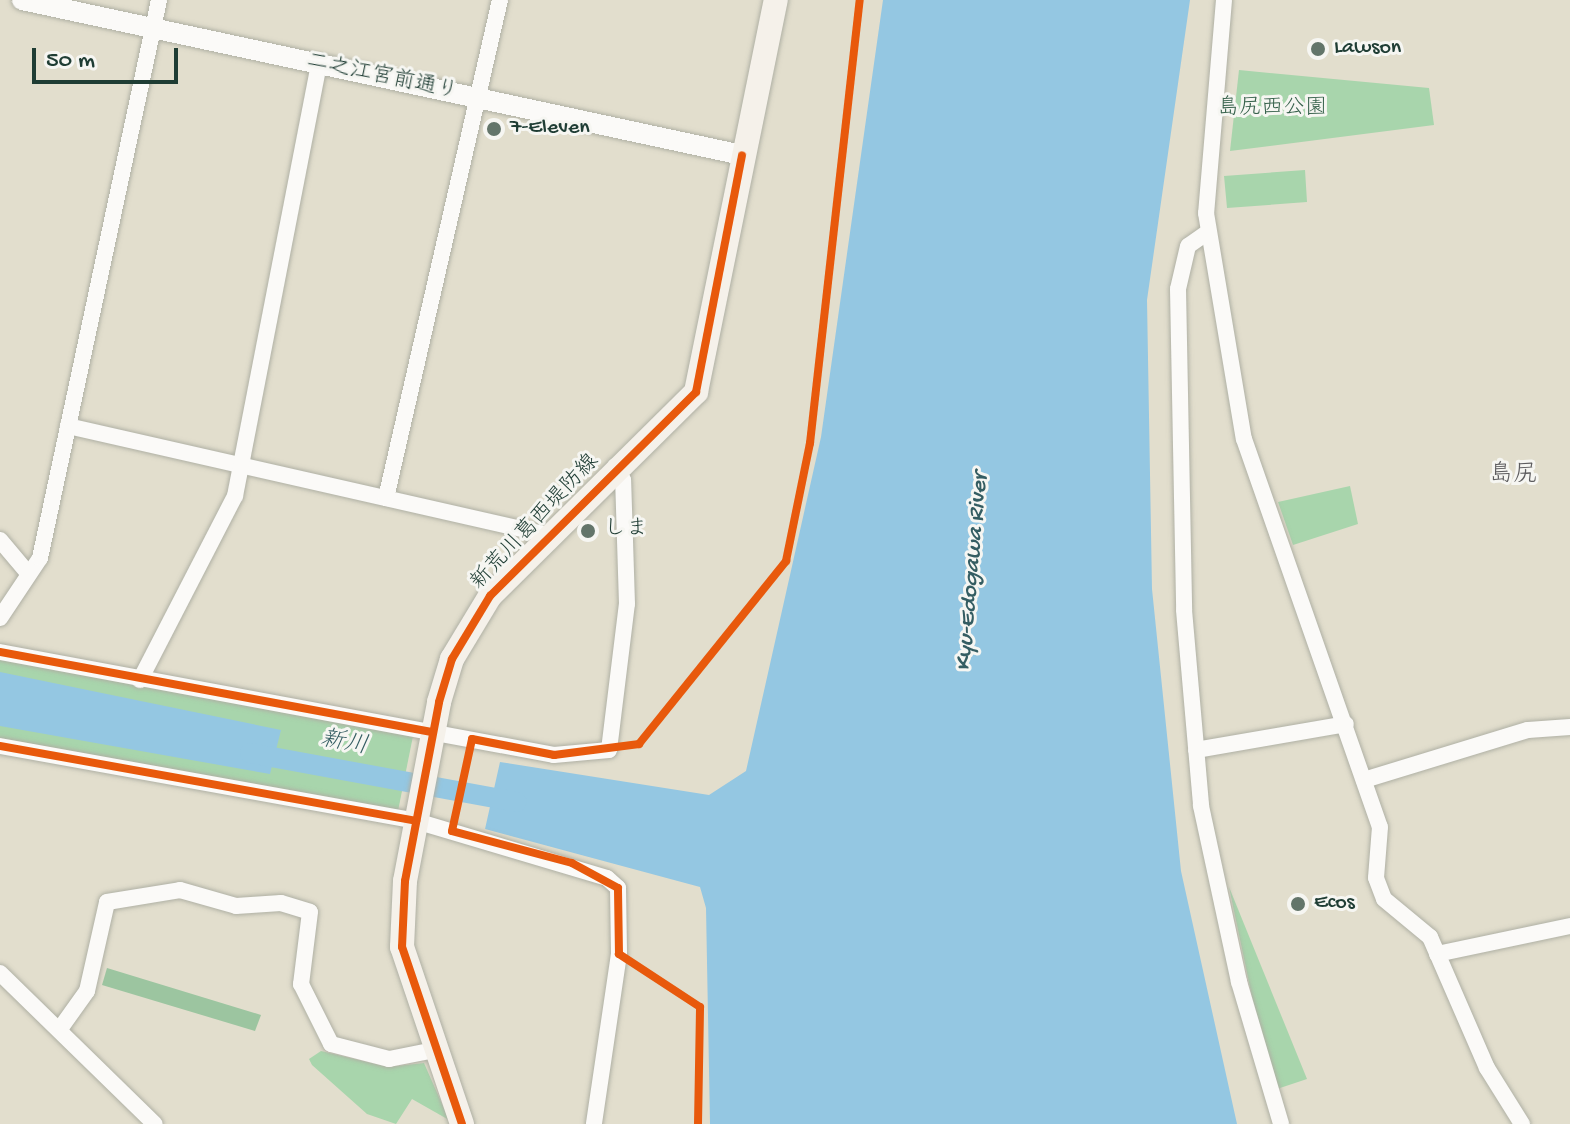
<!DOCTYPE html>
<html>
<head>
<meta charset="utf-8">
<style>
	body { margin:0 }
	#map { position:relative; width:1570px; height:1124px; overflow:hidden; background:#e2decd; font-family:"Gochi Hand","Klee One",sans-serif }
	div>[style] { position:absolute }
	.green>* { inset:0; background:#a8d5ac }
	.forest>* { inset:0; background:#9cc5a0 }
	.water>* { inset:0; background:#94c7e2 }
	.canal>* { height:20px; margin:-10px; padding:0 10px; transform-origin:10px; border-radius:10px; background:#94c7e2 }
	.roads { filter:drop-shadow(0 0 2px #afb0a4) drop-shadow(0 0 2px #afb0a4) }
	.minor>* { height:16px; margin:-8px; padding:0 8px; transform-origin:8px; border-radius:8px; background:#fbfaf8 }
	.tertiary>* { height:20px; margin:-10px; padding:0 10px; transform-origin:10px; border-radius:10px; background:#fbfaf8 }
	.secondary>* { height:24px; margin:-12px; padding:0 12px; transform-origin:12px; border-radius:12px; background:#f5f1ea }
	.cycleway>* { height:8px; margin:-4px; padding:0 4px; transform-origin:4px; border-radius:4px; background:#e8590c }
	.dots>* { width:22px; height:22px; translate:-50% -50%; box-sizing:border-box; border:4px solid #f6f6f2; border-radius:50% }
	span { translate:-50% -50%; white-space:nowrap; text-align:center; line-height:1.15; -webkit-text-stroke:6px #f6f6f2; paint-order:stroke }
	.poi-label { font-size:22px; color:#1f3d34 }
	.left { translate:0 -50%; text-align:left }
	.street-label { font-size:22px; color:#1f3d34 }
	.park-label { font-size:22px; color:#36614b }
	.neighbourhood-label { font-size:24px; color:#5d5c5e }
	.water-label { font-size:24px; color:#345d62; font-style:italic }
	.scale { position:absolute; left:32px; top:48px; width:146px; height:36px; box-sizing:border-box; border:4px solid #1f3d34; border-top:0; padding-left:10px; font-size:24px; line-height:28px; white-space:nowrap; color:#1f3d34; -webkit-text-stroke:6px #f6f6f2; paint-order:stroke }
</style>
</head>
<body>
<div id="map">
	<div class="green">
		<div style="clip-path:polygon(1239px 70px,1429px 88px,1434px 125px,1230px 151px)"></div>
		<div style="clip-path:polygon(1305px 170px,1307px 202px,1227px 208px,1224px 176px)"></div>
		<div style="clip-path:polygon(1350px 486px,1358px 524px,1293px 545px,1278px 502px)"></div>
		<div style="clip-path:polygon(0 656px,413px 736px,398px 811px,0 738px)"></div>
		<div style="clip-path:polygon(1229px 887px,1307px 1079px,1277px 1089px,1256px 1016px)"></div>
		<div style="clip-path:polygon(321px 1051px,388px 1067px,424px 1063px,449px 1120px,412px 1099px,396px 1124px,367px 1114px,312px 1065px,309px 1059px)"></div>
	</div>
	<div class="forest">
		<div style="clip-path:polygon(107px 968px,261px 1015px,255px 1031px,102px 985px)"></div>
	</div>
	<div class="water">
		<div style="clip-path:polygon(883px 0,1190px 0,1147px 300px,1152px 589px,1181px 871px,1237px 1124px,710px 1124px,706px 908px,700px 887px,485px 829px,500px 762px,709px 795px,746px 771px,821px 437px)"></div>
		<div style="clip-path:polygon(0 672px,281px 730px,270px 774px,0 726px)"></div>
	</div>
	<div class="canal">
		<div style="left:250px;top:753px;width:271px;rotate:10.4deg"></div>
	</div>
	<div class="roads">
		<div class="minor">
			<div style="left:1224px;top:0;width:214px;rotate:94.8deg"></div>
			<div style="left:1206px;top:213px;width:229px;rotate:80.5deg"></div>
			<div style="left:1244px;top:439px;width:411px;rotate:70.7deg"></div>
			<div style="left:1380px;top:827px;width:51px;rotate:94.5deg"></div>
			<div style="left:1376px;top:878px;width:22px;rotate:69deg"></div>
			<div style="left:1384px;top:899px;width:60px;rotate:39.6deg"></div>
			<div style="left:1430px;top:937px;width:143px;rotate:66.5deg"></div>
			<div style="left:1487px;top:1068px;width:66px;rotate:58deg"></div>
			<div style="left:1208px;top:232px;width:24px;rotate:145deg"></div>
			<div style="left:1188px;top:246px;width:44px;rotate:103.1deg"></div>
			<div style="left:1178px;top:289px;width:321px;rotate:88.9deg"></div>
			<div style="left:1184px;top:610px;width:197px;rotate:85deg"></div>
			<div style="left:1201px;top:806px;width:180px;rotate:77.8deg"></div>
			<div style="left:1239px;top:982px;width:148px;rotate:73.5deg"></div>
			<div style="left:68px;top:426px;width:491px;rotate:12.8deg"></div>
			<div style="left:386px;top:498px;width:511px;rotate:-77.11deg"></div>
			<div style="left:0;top:540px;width:42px;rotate:49.8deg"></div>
			<div style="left:0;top:618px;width:72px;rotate:-56.3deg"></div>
			<div style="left:40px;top:558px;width:571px;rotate:-77.96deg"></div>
			<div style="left:0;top:652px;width:563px;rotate:10.53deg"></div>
			<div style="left:554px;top:755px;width:55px;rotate:-5.2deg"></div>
			<div style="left:609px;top:750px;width:147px;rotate:-83deg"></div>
			<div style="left:627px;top:604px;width:124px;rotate:-91.8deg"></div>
			<div style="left:623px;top:480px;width:16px;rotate:-120deg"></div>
			<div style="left:140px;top:680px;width:207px;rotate:-62.7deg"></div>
			<div style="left:235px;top:496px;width:440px;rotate:-79deg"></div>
			<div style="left:0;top:746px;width:423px;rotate:10.2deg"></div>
			<div style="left:416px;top:821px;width:199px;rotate:16.6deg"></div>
			<div style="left:607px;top:878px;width:15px;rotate:42deg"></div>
			<div style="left:618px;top:888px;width:66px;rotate:89.1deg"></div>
			<div style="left:619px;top:954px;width:172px;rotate:98.4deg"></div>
			<div style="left:1196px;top:750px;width:152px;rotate:-9.8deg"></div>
			<div style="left:1364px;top:780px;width:171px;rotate:-17deg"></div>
			<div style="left:1528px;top:730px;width:42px;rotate:-4.1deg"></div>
			<div style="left:1437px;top:954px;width:136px;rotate:-11.9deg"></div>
			<div style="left:0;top:973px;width:216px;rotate:44.3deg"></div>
			<div style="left:62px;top:1026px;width:43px;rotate:-54.5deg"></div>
			<div style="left:87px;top:991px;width:91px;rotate:-77.3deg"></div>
			<div style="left:107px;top:902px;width:74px;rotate:-9.3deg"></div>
			<div style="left:180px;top:890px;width:58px;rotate:15.9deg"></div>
			<div style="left:236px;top:906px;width:45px;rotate:-3.8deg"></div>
			<div style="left:281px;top:903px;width:30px;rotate:17deg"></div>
			<div style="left:310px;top:912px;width:73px;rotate:97.1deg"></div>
			<div style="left:301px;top:984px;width:67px;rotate:63.4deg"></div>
			<div style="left:331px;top:1044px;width:60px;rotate:14.5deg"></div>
			<div style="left:389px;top:1059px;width:47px;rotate:-11.1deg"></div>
		</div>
		<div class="tertiary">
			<div style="left:22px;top:0;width:736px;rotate:12.15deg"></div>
		</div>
		<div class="secondary">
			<div style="left:462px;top:1124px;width:187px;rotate:-108.7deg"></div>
			<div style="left:402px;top:947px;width:66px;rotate:-87.4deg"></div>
			<div style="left:405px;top:881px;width:182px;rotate:-79.2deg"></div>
			<div style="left:439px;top:702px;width:45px;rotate:-73.2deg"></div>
			<div style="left:452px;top:659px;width:74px;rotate:-58.9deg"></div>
			<div style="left:490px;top:596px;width:290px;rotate:-44.7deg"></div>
			<div style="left:696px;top:392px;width:400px;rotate:-78.5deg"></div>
		</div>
	</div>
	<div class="cycleway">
		<div style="left:0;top:652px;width:439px;rotate:10.5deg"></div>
		<div style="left:0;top:746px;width:423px;rotate:10.2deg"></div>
		<div style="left:462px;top:1124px;width:187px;rotate:-108.7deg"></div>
		<div style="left:402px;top:947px;width:66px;rotate:-87.4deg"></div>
		<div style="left:405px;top:881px;width:182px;rotate:-79.2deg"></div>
		<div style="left:439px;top:702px;width:45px;rotate:-73.2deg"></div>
		<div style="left:452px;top:659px;width:74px;rotate:-58.9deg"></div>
		<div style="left:490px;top:596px;width:290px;rotate:-44.7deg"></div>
		<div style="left:696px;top:392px;width:241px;rotate:-79deg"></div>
		<div style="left:698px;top:1124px;width:117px;rotate:-89deg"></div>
		<div style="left:700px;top:1007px;width:97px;rotate:-146.8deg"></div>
		<div style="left:619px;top:954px;width:66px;rotate:-90.9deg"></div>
		<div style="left:618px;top:888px;width:52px;rotate:-151.5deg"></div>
		<div style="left:572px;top:863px;width:124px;rotate:-165.1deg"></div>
		<div style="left:452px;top:831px;width:94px;rotate:-77.7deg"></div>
		<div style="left:472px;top:739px;width:84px;rotate:11deg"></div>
		<div style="left:554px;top:755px;width:86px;rotate:-7.4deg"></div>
		<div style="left:639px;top:744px;width:235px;rotate:-51.2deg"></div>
		<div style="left:786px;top:561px;width:120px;rotate:-78.5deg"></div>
		<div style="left:810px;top:443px;width:446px;rotate:-83.6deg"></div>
	</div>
	<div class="dots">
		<div style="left:1318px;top:49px;background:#63756a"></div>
		<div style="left:494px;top:129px;background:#63756a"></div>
		<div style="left:588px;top:531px;background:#63756a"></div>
		<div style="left:1298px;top:904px;background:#63756a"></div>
	</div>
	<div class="poi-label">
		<span class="left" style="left:1334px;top:49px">Lawson</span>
		<span class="left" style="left:510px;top:129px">7-Eleven</span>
		<span class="left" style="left:604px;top:531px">しま</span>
		<span class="left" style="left:1314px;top:904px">Ecos</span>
	</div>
	<div class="street-label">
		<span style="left:382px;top:78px;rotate:12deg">二之江宮前通り</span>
		<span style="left:536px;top:523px;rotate:-47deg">新荒川葛西堤防線</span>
	</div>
	<div class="park-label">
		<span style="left:1272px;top:110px">島尻西公園</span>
	</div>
	<div class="neighbourhood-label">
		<span style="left:1513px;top:476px">島尻</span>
	</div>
	<div class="water-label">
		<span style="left:973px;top:572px;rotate:-85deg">Kyu-Edogawa River</span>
		<span style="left:344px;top:744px;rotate:10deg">新川</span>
	</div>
	<div class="scale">50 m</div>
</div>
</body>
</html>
